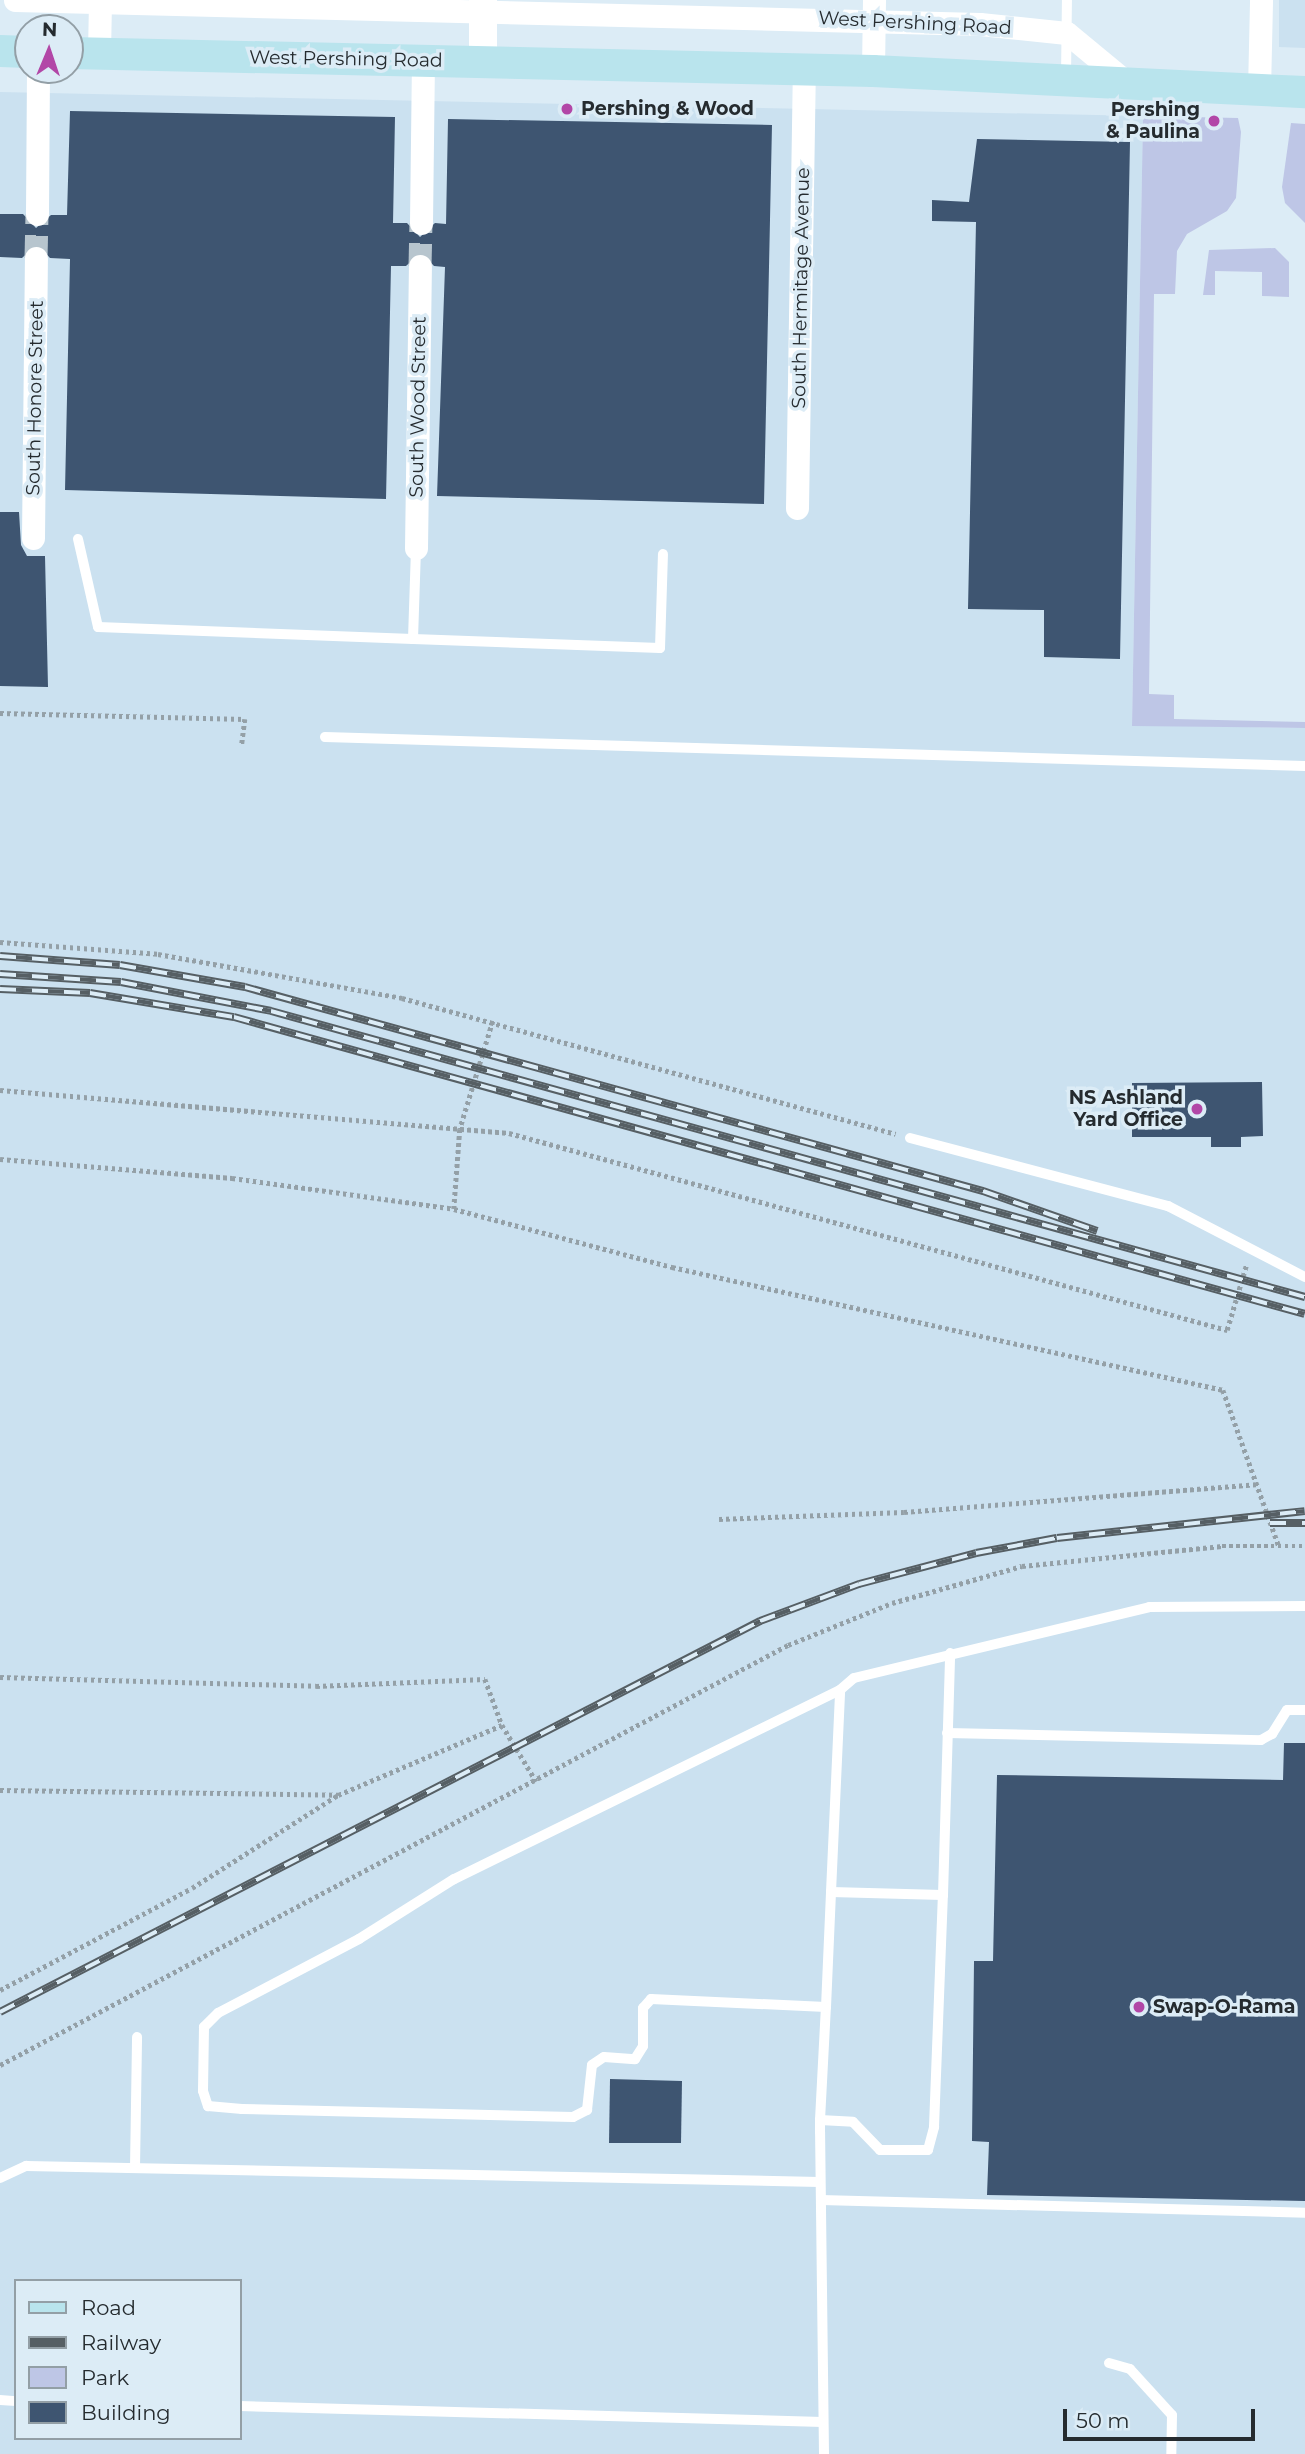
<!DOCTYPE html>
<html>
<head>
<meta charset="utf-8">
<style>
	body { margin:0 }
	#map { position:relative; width:1305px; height:2454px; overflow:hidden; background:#dcecf6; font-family:Montserrat,sans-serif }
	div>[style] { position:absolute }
	.built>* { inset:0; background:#cbe1f0 }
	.green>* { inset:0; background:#bec6e6 }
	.building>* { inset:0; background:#3e5571 }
	.minor-tunnel>* { height:23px; margin-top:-11.5px; transform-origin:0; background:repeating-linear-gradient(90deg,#b7c5ce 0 23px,transparent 0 34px) }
	.path>* { height:4.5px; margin-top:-2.25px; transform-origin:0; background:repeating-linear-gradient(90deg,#94a0a7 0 3.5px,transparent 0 7px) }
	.service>* { height:10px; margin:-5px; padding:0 5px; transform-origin:5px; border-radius:5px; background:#fff }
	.minor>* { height:23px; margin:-11.5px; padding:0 11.5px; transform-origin:11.5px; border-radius:11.5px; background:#fff }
	.tertiary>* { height:28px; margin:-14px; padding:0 14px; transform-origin:14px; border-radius:14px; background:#fff }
	.secondary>* { height:32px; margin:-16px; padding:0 16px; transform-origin:16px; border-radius:16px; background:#b9e4ed }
	.rail>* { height:8px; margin-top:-4px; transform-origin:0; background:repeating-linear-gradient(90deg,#dcecf6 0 16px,#565f64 0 32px); box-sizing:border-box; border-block:2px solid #565f64 }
	.dots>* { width:19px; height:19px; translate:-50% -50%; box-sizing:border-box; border:4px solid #dcecf6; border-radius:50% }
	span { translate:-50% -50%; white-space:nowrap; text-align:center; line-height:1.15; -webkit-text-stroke:7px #dcecf6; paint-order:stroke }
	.street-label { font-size:19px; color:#252b2f }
	.poi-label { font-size:19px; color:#252b2f; font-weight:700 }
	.left { translate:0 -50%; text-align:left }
	.right { translate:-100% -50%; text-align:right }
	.legend { position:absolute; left:14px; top:2279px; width:228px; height:161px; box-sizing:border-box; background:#dcecf6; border:2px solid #939fa6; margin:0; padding:9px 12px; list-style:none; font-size:21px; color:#252b2f }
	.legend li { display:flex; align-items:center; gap:14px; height:35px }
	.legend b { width:35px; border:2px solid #939fa6 }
	.north { position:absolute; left:14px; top:14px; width:70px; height:70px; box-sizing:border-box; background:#dcecf6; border:2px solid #939fa6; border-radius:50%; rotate:2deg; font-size:19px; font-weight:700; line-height:28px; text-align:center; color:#252b2f }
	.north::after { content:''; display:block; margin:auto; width:24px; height:32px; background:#b247a7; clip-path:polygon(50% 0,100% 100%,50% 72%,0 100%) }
	.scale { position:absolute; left:1063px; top:2409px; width:192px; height:32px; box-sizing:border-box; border:4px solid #252b2f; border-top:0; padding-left:9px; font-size:21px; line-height:24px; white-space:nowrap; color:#252b2f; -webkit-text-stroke:5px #dcecf6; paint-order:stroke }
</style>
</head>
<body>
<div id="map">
	<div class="built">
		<div style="clip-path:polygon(1279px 0,1305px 0,1305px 48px,1279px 47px)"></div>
		<div style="clip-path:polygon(evenodd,0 92px,1143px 116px,1132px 725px,1305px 728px,1305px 2454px,0 2454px,0 92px,16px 2281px,240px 2281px,240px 2438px,16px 2438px,16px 2281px)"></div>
	</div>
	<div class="green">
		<div style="clip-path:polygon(1143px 116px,1238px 118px,1241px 132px,1236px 198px,1227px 211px,1187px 234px,1177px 251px,1175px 294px,1154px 294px,1149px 694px,1174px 695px,1174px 719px,1305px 722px,1305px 728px,1132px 726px)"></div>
		<div style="clip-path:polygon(1291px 123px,1305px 124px,1305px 223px,1285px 203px,1282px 187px)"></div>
		<div style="clip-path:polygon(1275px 248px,1289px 262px,1289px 297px,1262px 296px,1262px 272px,1215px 271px,1215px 295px,1203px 295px,1209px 250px)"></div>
	</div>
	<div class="building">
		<div style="clip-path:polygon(70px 111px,395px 117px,393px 223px,407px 223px,420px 237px,435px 223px,446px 224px,448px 119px,772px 125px,764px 504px,437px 496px,445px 267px,434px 266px,421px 252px,406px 266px,391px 266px,386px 499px,65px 490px,70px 259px,50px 258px,37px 244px,22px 258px,0 257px,0 214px,23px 214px,36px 228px,51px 215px,67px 215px)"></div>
		<div style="clip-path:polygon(977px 139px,1130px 142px,1120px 659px,1044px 657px,1044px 610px,968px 609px,976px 222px,932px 221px,932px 200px,969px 202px)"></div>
		<div style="clip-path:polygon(0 512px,19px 512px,21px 545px,27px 556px,45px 556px,48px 687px,0 686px)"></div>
		<div style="clip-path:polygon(1262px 1082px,1263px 1136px,1241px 1137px,1241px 1147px,1211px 1147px,1211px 1137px,1132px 1137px,1132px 1083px)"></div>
		<div style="clip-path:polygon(1284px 1743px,1305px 1743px,1305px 2201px,987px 2195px,989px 2142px,972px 2141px,974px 1961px,993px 1961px,997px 1775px,1283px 1780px)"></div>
		<div style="clip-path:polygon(610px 2079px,682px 2081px,681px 2143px,609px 2143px)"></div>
	</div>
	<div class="minor-tunnel">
		<div style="left:36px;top:258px;width:44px;rotate:-88.7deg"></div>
		<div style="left:420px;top:266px;width:43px;rotate:-88.7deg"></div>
	</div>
	<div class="path">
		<div style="left:0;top:713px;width:245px;rotate:1.4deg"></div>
		<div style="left:245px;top:719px;width:25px;rotate:97deg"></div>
		<div style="left:0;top:942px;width:158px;rotate:4.3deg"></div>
		<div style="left:158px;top:954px;width:248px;rotate:10.2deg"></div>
		<div style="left:402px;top:998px;width:512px;rotate:15.39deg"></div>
		<div style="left:493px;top:1021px;width:113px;rotate:107deg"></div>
		<div style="left:460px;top:1129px;width:80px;rotate:94.3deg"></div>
		<div style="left:454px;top:1209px;width:226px;rotate:14.9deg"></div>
		<div style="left:672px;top:1267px;width:565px;rotate:12.58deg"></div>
		<div style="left:1223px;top:1390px;width:166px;rotate:70.3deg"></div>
		<div style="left:0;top:1090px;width:511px;rotate:4.83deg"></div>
		<div style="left:509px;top:1133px;width:745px;rotate:15.34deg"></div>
		<div style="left:1227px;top:1330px;width:67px;rotate:-73.5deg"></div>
		<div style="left:0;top:1159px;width:233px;rotate:4.7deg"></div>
		<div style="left:232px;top:1178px;width:224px;rotate:7.9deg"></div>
		<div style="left:719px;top:1519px;width:185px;rotate:-2.2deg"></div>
		<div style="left:904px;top:1512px;width:353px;rotate:-4.5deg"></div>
		<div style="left:0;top:1677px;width:316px;rotate:1.6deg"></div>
		<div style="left:316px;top:1686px;width:169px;rotate:-2.4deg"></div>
		<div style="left:485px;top:1679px;width:49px;rotate:69.7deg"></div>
		<div style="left:502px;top:1725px;width:66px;rotate:58.7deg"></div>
		<div style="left:0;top:1790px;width:338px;rotate:0.8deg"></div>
		<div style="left:338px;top:1795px;width:178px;rotate:-23.1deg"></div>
		<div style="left:0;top:1990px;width:217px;rotate:-28deg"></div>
		<div style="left:192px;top:1888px;width:173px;rotate:-32.5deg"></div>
		<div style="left:0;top:2065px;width:893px;rotate:-28.06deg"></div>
		<div style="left:788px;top:1645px;width:112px;rotate:-22deg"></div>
		<div style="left:892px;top:1603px;width:135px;rotate:-15.9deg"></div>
		<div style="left:1022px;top:1566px;width:201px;rotate:-5.7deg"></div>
		<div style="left:1222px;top:1546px;width:83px"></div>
	</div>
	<div class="service">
		<div style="left:1066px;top:77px;width:77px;rotate:-89.3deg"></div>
		<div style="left:78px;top:539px;width:90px;rotate:77.2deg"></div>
		<div style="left:98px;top:627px;width:315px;rotate:2.2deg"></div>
		<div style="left:413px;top:639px;width:91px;rotate:-88.1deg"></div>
		<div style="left:413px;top:639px;width:247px;rotate:2.1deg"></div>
		<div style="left:660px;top:648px;width:94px;rotate:-88.2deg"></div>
		<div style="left:325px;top:737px;width:980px;rotate:1.69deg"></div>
		<div style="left:910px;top:1138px;width:267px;rotate:14.8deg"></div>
		<div style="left:1168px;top:1206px;width:154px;rotate:27.4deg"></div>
		<div style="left:840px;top:1690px;width:18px;rotate:-41deg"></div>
		<div style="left:854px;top:1678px;width:303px;rotate:-13.5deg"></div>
		<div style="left:1149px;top:1607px;width:156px;rotate:-0.4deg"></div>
		<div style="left:947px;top:1733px;width:314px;rotate:1.3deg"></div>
		<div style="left:1261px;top:1740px;width:13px;rotate:-29deg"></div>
		<div style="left:1272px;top:1734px;width:28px;rotate:-58deg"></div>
		<div style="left:1287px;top:1710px;width:18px"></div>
		<div style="left:943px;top:1895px;width:242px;rotate:-88.3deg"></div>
		<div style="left:820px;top:2120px;width:33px;rotate:3deg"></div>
		<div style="left:853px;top:2122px;width:39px;rotate:46deg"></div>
		<div style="left:880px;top:2150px;width:48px"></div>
		<div style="left:928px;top:2150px;width:24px;rotate:-75deg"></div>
		<div style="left:934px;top:2127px;width:232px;rotate:-87.8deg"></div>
		<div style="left:943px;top:1895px;width:112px;rotate:-178.5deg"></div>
		<div style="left:135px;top:2168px;width:131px;rotate:-89.1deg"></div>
		<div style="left:0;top:2178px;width:29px;rotate:-25deg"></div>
		<div style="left:26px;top:2166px;width:794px;rotate:1.15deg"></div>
		<div style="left:821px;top:2200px;width:484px;rotate:1.5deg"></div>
		<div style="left:1109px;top:2363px;width:22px;rotate:16deg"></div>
		<div style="left:1130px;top:2369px;width:62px;rotate:47.6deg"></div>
		<div style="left:1172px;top:2415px;width:39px;rotate:91deg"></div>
		<div style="left:0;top:2400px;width:16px;rotate:4deg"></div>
		<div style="left:240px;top:2406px;width:583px;rotate:1.57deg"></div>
		<div style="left:824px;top:2454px;width:322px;rotate:-90.7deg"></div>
		<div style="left:820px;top:2132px;width:12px;rotate:-90deg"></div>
		<div style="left:820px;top:2120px;width:113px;rotate:-87deg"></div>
		<div style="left:826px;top:2007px;width:115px;rotate:-87.5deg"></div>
		<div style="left:831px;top:1892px;width:202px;rotate:-87.4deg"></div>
		<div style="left:840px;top:1690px;width:430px;rotate:153.9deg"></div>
		<div style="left:454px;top:1879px;width:112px;rotate:147.7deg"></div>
		<div style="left:359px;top:1939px;width:159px;rotate:152.3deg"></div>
		<div style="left:218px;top:2013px;width:20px;rotate:135deg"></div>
		<div style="left:204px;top:2027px;width:64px;rotate:90.9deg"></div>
		<div style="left:203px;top:2091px;width:16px;rotate:72deg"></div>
		<div style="left:208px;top:2106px;width:34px;rotate:5deg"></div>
		<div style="left:242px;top:2109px;width:331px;rotate:1.4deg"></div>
		<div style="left:573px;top:2117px;width:16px;rotate:-27deg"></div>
		<div style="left:587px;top:2110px;width:45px;rotate:-83.7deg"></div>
		<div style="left:592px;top:2065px;width:14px;rotate:-34deg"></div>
		<div style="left:604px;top:2057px;width:31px;rotate:4deg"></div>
		<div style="left:635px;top:2059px;width:15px;rotate:-58deg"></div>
		<div style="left:643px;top:2046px;width:38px;rotate:-90deg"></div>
		<div style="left:643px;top:2008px;width:12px;rotate:-48deg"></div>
		<div style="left:651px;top:1999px;width:175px;rotate:2.6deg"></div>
	</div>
	<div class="minor">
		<div style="left:15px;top:0;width:965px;rotate:1.42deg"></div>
		<div style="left:980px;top:24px;width:87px;rotate:5.9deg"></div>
		<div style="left:1067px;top:33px;width:75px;rotate:39.6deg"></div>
		<div style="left:99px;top:53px;width:53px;rotate:-88.9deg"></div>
		<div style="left:873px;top:71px;width:71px;rotate:-89.2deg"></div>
		<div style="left:1259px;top:90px;width:90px;rotate:-88.7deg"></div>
		<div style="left:37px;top:214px;width:144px;rotate:-89.6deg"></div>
		<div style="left:421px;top:223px;width:163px;rotate:-89.3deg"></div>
		<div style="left:797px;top:508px;width:439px;rotate:-89.1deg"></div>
		<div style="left:33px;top:538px;width:280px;rotate:-89.4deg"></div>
		<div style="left:416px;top:548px;width:282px;rotate:-89.2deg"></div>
	</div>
	<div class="tertiary">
		<div style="left:483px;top:61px;width:61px;rotate:-90deg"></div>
	</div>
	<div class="secondary">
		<div style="left:0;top:51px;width:28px;rotate:2deg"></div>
		<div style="left:70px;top:53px;width:803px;rotate:1.28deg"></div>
		<div style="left:873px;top:71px;width:433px;rotate:2.8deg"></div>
	</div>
	<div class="rail">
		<div style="left:0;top:956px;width:120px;rotate:4.3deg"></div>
		<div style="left:120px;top:965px;width:127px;rotate:10deg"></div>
		<div style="left:245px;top:987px;width:766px;rotate:15.45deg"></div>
		<div style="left:983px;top:1191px;width:121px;rotate:19.3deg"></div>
		<div style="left:0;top:974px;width:121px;rotate:3.8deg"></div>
		<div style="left:121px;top:982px;width:153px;rotate:10.9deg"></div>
		<div style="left:271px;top:1011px;width:1073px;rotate:15.46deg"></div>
		<div style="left:0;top:989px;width:90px;rotate:2.5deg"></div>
		<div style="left:90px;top:993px;width:146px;rotate:9.5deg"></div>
		<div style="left:234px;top:1017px;width:1111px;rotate:15.5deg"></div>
		<div style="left:1270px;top:1523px;width:35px"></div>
		<div style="left:0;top:2012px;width:855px;rotate:-27.22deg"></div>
		<div style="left:760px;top:1621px;width:106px;rotate:-20.5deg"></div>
		<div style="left:859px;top:1584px;width:121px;rotate:-14.8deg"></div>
		<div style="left:976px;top:1553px;width:82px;rotate:-10.5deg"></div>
		<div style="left:1057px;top:1538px;width:249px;rotate:-6.2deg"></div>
	</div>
	<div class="dots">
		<div style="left:567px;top:109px;background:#b247a7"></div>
		<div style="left:1214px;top:121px;background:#b247a7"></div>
		<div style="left:1197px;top:1109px;background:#b247a7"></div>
		<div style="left:1139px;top:2007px;background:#b247a7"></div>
	</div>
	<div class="street-label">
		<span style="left:915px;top:23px;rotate:3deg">West Pershing Road</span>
		<span style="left:346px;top:59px;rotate:1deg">West Pershing Road</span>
		<span style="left:801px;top:288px;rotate:-89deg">South Hermitage Avenue</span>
		<span style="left:35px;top:398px;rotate:-89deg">South Honore Street</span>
		<span style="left:418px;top:407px;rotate:-89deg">South Wood Street</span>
	</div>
	<div class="poi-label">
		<span class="left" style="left:581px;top:109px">Pershing &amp; Wood</span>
		<span class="right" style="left:1200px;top:121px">Pershing<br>&amp; Paulina</span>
		<span class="right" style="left:1183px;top:1109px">NS Ashland<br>Yard Office</span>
		<span class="left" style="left:1153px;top:2007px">Swap-O-Rama</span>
	</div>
	<ul class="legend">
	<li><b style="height:9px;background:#b9e4ed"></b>Road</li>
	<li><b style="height:9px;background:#565f64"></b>Railway</li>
	<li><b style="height:19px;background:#bec6e6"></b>Park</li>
	<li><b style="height:19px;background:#3e5571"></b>Building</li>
	</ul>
	<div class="north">N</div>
	<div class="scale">50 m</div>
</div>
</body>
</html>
